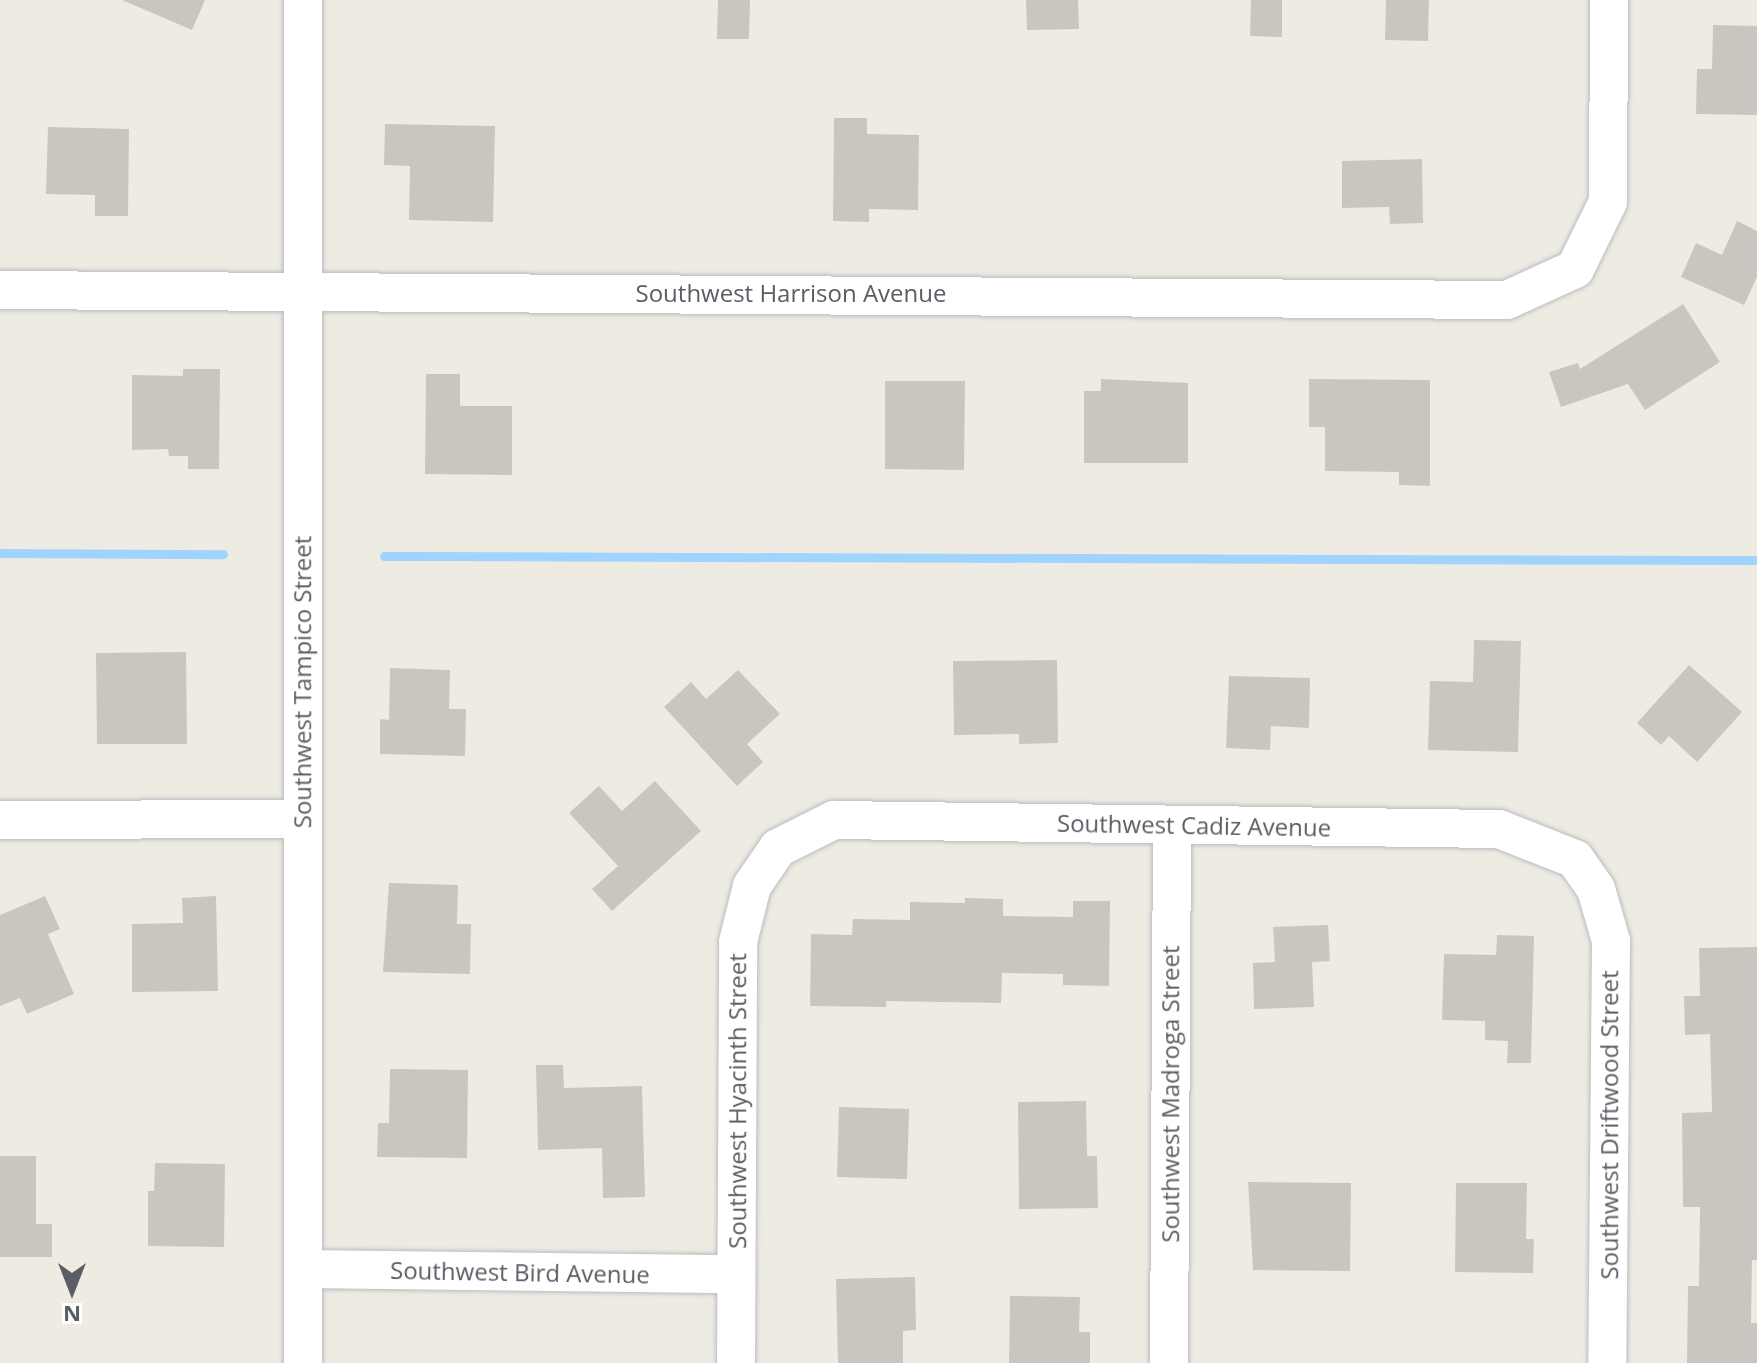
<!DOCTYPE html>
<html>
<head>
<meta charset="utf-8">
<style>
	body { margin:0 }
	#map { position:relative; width:1757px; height:1363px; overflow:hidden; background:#eeece2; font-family:"Open Sans",sans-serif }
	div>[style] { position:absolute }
	.stream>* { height:9px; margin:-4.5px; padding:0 4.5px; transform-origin:4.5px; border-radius:4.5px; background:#a1d3ff }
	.building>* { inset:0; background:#c9c6bf }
	.roads { filter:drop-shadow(0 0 2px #babcc2) drop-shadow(0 0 2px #babcc2) }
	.minor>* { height:38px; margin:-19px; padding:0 19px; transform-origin:19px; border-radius:19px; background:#fff }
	span { translate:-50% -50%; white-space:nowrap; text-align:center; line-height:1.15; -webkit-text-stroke:6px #fff; paint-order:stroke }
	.street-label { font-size:24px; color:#5a5e64 }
	.north { position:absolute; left:32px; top:1251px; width:80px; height:80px; -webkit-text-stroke:6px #fff; paint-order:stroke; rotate:180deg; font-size:22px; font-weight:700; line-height:32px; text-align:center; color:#5a5e64 }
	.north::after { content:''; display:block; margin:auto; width:28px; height:36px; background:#5a5e64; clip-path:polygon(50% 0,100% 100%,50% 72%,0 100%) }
</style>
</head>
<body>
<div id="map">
	<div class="stream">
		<div style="left:0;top:553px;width:223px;rotate:0.3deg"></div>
		<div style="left:384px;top:556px;width:1373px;rotate:0.17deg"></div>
	</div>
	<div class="building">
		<div style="clip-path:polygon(122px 0,205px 0,192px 30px)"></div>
		<div style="clip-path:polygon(718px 0,750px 0,749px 39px,717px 39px)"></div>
		<div style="clip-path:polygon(1026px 0,1078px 0,1079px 29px,1027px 30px)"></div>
		<div style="clip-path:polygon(1251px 0,1282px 0,1282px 37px,1250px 36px)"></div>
		<div style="clip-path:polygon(1386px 0,1429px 0,1428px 41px,1385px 40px)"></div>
		<div style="clip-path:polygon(1713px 25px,1757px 26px,1757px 115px,1696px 114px,1697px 69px,1712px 69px)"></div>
		<div style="clip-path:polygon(834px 118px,867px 118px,867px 134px,919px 135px,918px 210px,869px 209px,869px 222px,833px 221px)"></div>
		<div style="clip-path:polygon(385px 124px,495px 126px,493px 222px,409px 220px,410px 166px,384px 165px)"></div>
		<div style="clip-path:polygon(48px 127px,129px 129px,128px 216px,95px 216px,95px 195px,46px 194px)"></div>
		<div style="clip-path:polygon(1422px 159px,1423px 223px,1390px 224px,1389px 207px,1342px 208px,1342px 161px)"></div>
		<div style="clip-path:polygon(1737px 221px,1757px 231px,1757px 277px,1744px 305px,1681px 277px,1696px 243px,1722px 255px)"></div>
		<div style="clip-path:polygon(1683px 304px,1720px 362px,1645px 410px,1628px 384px,1561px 407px,1549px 372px,1578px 363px,1580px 369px)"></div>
		<div style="clip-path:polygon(183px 369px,220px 369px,219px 469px,188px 469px,188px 456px,169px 456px,168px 449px,132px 450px,132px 375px,183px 376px)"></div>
		<div style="clip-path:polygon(426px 374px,460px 374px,460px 406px,512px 406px,512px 475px,425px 474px)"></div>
		<div style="clip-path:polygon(1101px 379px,1188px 383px,1188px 463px,1084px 463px,1084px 391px,1101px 391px)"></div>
		<div style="clip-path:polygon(1309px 379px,1430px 380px,1430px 486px,1399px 485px,1399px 472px,1325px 471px,1325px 427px,1309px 427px)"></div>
		<div style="clip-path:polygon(885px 381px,965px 381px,964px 470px,885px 469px)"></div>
		<div style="clip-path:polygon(1474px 640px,1521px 641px,1518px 752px,1428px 750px,1430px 681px,1473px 682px)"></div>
		<div style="clip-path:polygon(186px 652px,187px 744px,97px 744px,96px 653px)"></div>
		<div style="clip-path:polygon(1057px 660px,1058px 743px,1019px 744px,1019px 734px,954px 735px,953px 661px)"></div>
		<div style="clip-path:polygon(1689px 665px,1742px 712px,1697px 762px,1669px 736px,1661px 745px,1637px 723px)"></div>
		<div style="clip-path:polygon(390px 668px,450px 670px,449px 709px,466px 709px,465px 756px,380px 754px,380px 719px,389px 720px)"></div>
		<div style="clip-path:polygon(738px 670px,780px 714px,747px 744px,763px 762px,737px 786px,664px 707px,691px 682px,706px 699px)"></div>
		<div style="clip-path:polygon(1229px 676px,1310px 678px,1309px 728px,1271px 726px,1270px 750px,1226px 748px)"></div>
		<div style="clip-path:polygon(655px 781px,701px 831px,612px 911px,592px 889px,618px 866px,569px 813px,599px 786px,622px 811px)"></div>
		<div style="clip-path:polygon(389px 883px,458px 885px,457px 924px,471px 924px,470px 974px,383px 972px)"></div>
		<div style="clip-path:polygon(45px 896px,60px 929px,48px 934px,74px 994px,27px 1014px,20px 998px,0 1006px,0 915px)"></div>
		<div style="clip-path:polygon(216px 896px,218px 991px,132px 992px,132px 924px,183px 923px,182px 898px)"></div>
		<div style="clip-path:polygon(965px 898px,1003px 899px,1003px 916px,1073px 917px,1073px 901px,1110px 901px,1109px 986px,1063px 985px,1063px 974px,1002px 973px,1001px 1003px,886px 1001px,886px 1007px,810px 1006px,811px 934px,852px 935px,853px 919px,910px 920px,910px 902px,965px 903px)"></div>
		<div style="clip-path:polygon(1328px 925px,1330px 961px,1312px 962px,1314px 1007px,1254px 1009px,1253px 963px,1275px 962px,1273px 927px)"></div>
		<div style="clip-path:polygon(1497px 935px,1534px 936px,1531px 1063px,1507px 1063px,1508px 1041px,1485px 1040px,1485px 1021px,1442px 1020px,1444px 954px,1496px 955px)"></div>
		<div style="clip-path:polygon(1757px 947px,1757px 1260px,1752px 1260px,1751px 1323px,1757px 1323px,1757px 1363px,1687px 1363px,1688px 1286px,1699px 1286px,1700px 1207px,1683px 1207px,1682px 1113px,1712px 1112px,1710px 1034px,1685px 1035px,1684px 996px,1700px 996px,1699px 948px)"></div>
		<div style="clip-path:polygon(536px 1065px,563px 1065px,564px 1088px,642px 1086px,645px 1197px,603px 1198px,602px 1148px,538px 1150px)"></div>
		<div style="clip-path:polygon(390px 1069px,468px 1070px,467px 1158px,377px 1157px,378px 1123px,389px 1123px)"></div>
		<div style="clip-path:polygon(1086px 1101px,1087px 1156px,1097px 1156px,1098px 1208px,1019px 1209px,1018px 1102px)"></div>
		<div style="clip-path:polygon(839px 1107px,909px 1109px,907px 1179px,837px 1177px)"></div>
		<div style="clip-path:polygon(0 1156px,36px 1156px,36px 1224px,52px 1224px,52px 1257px,0 1257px)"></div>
		<div style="clip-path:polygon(155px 1163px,225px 1164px,224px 1247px,148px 1246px,148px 1191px,154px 1191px)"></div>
		<div style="clip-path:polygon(1248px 1182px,1351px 1183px,1350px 1271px,1253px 1270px)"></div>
		<div style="clip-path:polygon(1456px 1183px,1527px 1183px,1526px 1239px,1534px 1239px,1533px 1273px,1455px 1272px)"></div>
		<div style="clip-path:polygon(915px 1277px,916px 1330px,903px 1331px,903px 1363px,838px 1363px,836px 1279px)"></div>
		<div style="clip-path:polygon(1010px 1296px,1080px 1297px,1079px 1332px,1090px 1332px,1090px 1363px,1009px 1363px)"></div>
	</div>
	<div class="roads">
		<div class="minor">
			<div style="left:0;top:290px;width:1507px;rotate:0.38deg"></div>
			<div style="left:1507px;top:300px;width:75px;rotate:-24.5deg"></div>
			<div style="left:1575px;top:269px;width:75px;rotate:-63.8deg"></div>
			<div style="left:1608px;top:202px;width:202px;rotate:-89.7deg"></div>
			<div style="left:0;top:820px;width:301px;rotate:-0.2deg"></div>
			<div style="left:303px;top:1269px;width:433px;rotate:0.7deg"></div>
			<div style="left:303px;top:1363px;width:1363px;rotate:-90deg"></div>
			<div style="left:736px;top:1363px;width:421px;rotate:-89.7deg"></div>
			<div style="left:738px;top:942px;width:58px;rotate:-76deg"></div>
			<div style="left:752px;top:886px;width:46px;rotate:-55.6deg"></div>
			<div style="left:778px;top:848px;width:63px;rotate:-26.6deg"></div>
			<div style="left:834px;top:820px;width:665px;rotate:0.78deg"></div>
			<div style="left:1499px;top:829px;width:82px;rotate:21.5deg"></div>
			<div style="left:1575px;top:859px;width:37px;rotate:55deg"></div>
			<div style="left:1596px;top:889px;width:54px;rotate:73.9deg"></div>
			<div style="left:1611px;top:941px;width:422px;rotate:90.5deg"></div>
			<div style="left:1169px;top:1363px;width:538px;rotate:-89.68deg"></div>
		</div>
	</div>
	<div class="street-label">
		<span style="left:791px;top:293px">Southwest Harrison Avenue</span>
		<span style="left:302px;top:682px;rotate:-90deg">Southwest Tampico Street</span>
		<span style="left:1194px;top:825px;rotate:1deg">Southwest Cadiz Avenue</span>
		<span style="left:1170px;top:1094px;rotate:-90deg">Southwest Madroga Street</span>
		<span style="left:737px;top:1101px;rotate:-90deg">Southwest Hyacinth Street</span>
		<span style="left:1609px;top:1125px;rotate:-90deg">Southwest Driftwood Street</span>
		<span style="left:520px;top:1272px;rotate:1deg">Southwest Bird Avenue</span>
	</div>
	<div class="north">N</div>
</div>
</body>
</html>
